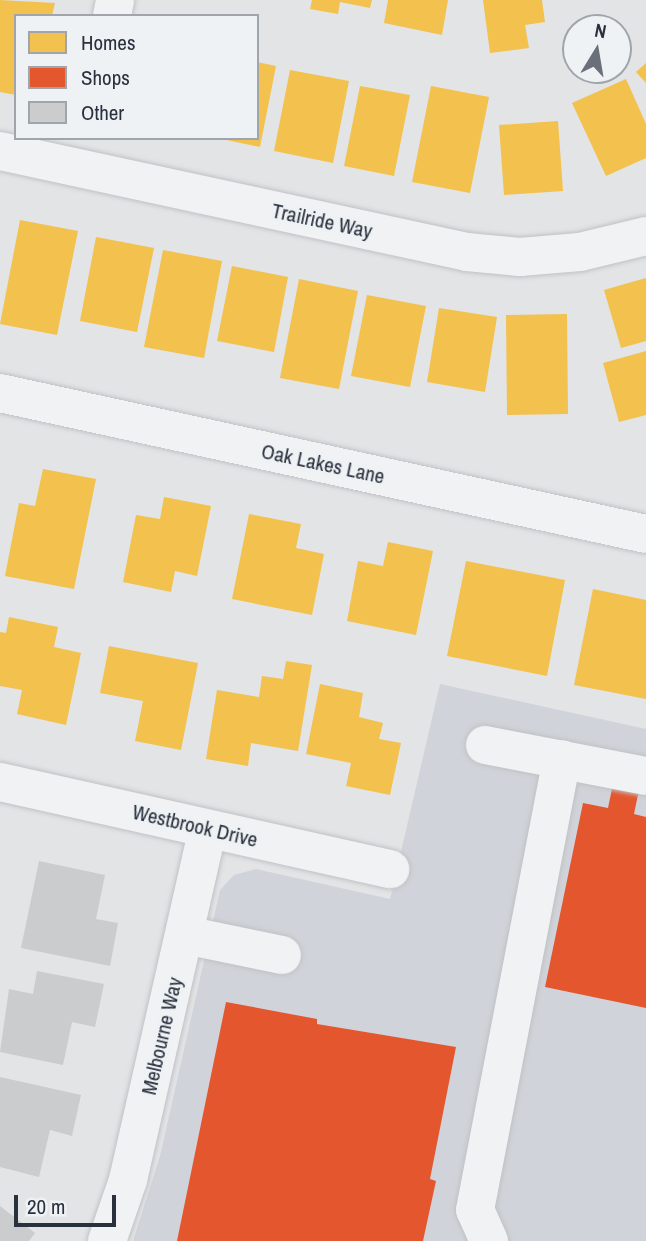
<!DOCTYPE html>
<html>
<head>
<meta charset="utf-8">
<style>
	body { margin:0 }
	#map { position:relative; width:646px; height:1241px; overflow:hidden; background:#e2e4e6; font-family:"Archivo Narrow",sans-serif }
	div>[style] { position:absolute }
	.built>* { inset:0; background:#d0d3d9 }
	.homes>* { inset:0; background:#f2c14e }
	.shops>* { inset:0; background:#e4572e }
	.building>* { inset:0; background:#caccce }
	.roads { filter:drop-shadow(0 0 2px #c0c2c4) drop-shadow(0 0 2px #c0c2c4) }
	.minor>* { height:38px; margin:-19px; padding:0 19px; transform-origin:19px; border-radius:19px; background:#f0f2f3 }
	span { translate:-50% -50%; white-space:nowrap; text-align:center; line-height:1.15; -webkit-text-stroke:7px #eff2f5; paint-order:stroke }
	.street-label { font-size:21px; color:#2a313e }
	.legend { position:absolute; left:14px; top:14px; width:245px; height:126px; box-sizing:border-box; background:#eff2f5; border:2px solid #a0a5ac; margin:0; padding:9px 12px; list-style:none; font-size:21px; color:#2a313e }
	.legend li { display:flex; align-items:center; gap:14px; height:35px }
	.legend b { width:35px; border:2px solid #a0a5ac }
	.north { position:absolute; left:562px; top:14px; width:70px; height:70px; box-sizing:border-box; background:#eff2f5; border:2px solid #a0a5ac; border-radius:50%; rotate:11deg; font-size:19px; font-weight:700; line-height:28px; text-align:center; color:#2a313e }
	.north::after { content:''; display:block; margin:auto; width:24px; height:32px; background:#6a7079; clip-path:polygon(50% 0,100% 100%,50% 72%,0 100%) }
	.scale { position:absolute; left:14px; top:1195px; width:102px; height:32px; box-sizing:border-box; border:4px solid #2a313e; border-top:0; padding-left:9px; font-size:21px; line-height:24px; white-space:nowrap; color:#2a313e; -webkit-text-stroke:5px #eff2f5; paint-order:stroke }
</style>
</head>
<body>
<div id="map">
	<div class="built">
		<div style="clip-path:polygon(440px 684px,646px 729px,646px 1241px,133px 1241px,160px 1156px,220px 890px,234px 875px,256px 869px,390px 899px)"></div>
	</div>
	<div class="homes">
		<div style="clip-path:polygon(0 0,55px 3px,52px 16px,16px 16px,16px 95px,0 92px)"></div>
		<div style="clip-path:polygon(312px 0,372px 0,370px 8px,340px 2px,338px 14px,310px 9px)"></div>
		<div style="clip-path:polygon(388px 0,448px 0,442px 35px,384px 23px)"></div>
		<div style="clip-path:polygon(483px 0,542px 0,545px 22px,525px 25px,529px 48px,490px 53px)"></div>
		<div style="clip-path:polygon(257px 62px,276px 66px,260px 147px,222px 139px,257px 138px)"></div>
		<div style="clip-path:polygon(646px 63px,646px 83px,636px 72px)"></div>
		<div style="clip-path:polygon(290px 70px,349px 81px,333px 163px,274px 151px)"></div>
		<div style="clip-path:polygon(626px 79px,646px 124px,646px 158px,606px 176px,572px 103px)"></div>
		<div style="clip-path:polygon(360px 86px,410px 95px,394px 176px,344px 166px)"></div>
		<div style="clip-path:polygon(431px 86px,489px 97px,470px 193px,412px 182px)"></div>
		<div style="clip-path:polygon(558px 121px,563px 191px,504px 195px,499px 125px)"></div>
		<div style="clip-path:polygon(20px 220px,78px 231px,57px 335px,0 324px)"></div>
		<div style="clip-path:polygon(96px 237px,154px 248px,137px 332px,80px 321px)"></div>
		<div style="clip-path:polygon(163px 250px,222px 261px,204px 358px,144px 347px)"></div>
		<div style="clip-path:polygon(232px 266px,288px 277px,274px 352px,217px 341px)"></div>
		<div style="clip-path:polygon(646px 278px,646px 341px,621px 348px,604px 290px)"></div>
		<div style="clip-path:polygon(299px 279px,358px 291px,339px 389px,280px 378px)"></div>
		<div style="clip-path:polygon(367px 295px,426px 306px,410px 387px,351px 376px)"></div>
		<div style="clip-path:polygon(439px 308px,497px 317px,485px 392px,427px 382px)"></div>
		<div style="clip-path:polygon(567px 314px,568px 414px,507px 415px,506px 315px)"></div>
		<div style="clip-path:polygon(646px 351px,646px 415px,619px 422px,603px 363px)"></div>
		<div style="clip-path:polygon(43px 469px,96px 479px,74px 589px,5px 576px,19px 503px,35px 506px)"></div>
		<div style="clip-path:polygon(164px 497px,211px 506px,197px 576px,175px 571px,171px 592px,123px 582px,136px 515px,160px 519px)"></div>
		<div style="clip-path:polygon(249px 514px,301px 524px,296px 548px,324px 554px,312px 615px,232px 599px)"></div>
		<div style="clip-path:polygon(388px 542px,433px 551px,416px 635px,347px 621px,358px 561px,383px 566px)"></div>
		<div style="clip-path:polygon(466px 561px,565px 580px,547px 676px,447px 656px)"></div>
		<div style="clip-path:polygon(593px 589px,646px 600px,646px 699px,574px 685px)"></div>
		<div style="clip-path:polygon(9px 617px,58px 627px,54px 647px,81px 653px,66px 725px,17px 714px,22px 690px,0 686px,0 632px,6px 633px)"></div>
		<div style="clip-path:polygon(109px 646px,198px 663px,181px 750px,135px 741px,143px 701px,100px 693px)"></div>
		<div style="clip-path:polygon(286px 661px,312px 665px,298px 751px,251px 743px,248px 766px,206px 759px,217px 690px,259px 697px,262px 676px,283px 679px)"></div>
		<div style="clip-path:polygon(320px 684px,363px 693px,359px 717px,383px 723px,379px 739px,401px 743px,390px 795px,346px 786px,351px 763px,306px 754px)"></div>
	</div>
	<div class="shops">
		<div style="clip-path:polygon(614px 779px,640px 785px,634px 814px,646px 817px,646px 1008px,545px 987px,583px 803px,608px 808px)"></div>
		<div style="clip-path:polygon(226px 1002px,317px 1019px,317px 1024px,456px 1047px,430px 1179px,436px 1181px,423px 1241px,177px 1241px)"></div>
	</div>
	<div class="building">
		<div style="clip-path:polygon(39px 861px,105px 875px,96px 919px,118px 923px,110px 966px,21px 948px)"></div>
		<div style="clip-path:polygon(37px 971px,104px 984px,95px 1027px,72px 1022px,63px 1065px,0 1052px,9px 989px,33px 994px)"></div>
		<div style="clip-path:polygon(0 1077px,81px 1095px,72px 1136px,50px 1130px,39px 1177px,0 1167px)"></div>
		<div style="clip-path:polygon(0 1206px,35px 1233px,29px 1241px,0 1241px)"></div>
	</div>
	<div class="roads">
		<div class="minor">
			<div style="left:112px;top:16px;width:16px;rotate:-79deg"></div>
			<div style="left:0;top:151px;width:478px;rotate:12.2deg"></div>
			<div style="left:467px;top:252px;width:53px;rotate:5.4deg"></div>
			<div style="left:520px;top:257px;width:60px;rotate:-4.8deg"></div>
			<div style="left:580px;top:252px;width:68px;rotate:-13.6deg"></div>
			<div style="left:0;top:393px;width:661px;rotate:12.31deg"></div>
			<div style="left:485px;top:745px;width:164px;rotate:10.9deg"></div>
			<div style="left:0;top:782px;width:400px;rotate:12.6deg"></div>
			<div style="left:185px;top:935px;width:99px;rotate:11.7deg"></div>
			<div style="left:107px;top:1241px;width:65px;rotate:-71deg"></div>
			<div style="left:128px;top:1180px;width:360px;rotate:-77.2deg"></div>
			<div style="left:489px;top:1241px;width:34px;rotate:-114deg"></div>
			<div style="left:475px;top:1210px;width:459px;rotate:-79.1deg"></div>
		</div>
	</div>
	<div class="street-label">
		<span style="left:322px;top:221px;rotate:12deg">Trailride Way</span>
		<span style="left:323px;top:464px;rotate:12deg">Oak Lakes Lane</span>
		<span style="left:195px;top:826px;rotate:13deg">Westbrook Drive</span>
		<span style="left:162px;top:1036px;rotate:-77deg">Melbourne Way</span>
	</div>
	<ul class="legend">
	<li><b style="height:19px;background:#f2c14e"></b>Homes</li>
	<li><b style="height:19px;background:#e4572e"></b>Shops</li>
	<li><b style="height:19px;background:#caccce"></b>Other</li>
	</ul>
	<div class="north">N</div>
	<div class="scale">20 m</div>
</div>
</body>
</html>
